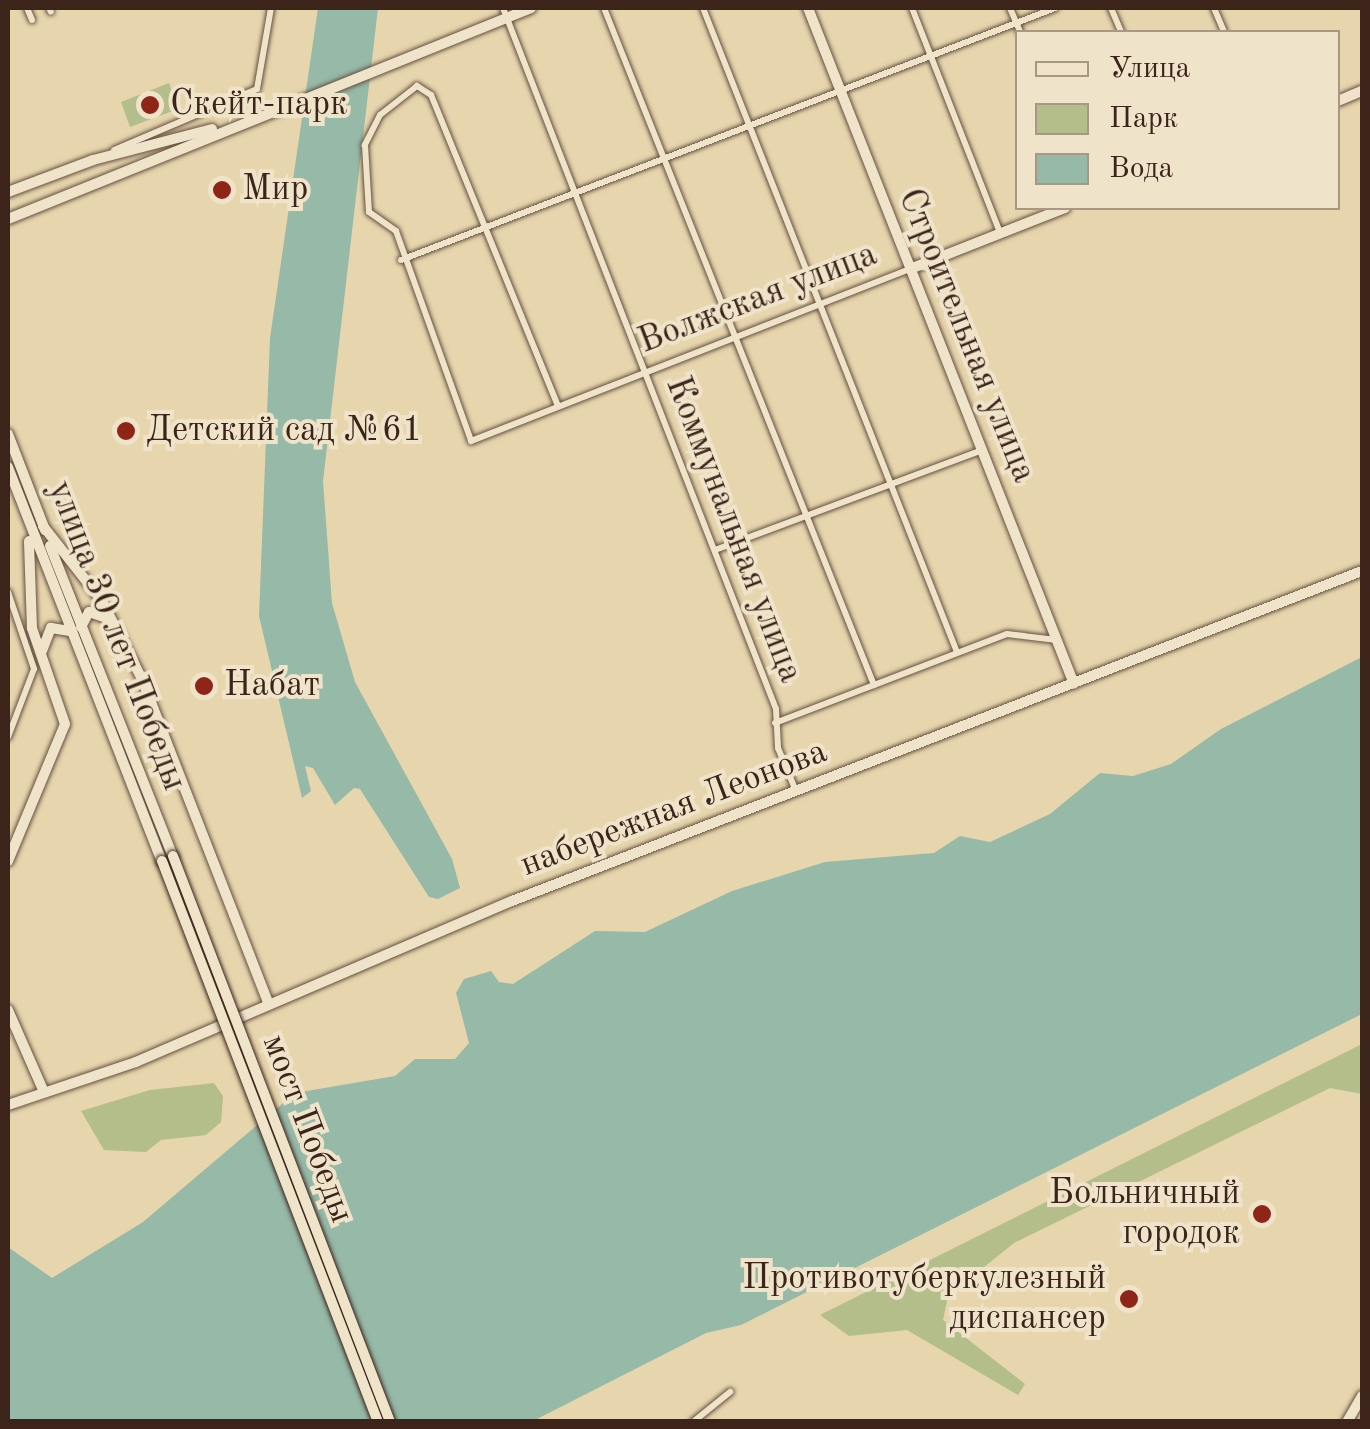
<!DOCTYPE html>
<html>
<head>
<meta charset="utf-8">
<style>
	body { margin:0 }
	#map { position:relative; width:1370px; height:1429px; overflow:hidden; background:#e6d5ad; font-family:"Old Standard TT",serif }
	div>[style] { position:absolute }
	.green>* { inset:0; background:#b3be8b }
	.water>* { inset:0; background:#96b9a8 }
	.roads { filter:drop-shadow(0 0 2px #665040) drop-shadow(0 0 2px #665040) }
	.street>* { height:6px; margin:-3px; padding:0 3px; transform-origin:3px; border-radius:3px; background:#efe4ca }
	.secondary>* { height:10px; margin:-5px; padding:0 5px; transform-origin:5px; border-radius:5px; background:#efe4ca }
	.bridges { filter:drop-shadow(0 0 2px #3c241b) drop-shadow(0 0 2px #3c241b) }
	.secondary-bridge>* { height:10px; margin:-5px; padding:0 5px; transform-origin:5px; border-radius:5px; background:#efe4ca }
	.dots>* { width:28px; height:28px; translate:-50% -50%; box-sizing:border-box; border:5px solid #efe4ca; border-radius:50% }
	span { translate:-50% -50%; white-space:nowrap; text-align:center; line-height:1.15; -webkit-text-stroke:8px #efe4ca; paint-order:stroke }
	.poi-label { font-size:35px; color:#3c241b }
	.left { translate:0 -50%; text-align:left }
	.right { translate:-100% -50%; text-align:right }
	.street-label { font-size:35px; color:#3c241b }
	.frame { position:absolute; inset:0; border:10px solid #3c241b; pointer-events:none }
	.legend { position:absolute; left:1015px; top:30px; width:325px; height:180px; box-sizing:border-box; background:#efe4ca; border:2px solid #a79784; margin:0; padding:12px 18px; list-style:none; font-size:30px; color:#3c241b }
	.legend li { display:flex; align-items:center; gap:20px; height:50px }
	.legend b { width:50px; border:2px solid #a79784 }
</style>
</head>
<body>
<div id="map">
	<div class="green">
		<div style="clip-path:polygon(169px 83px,178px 109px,130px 127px,121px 102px)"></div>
		<div style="clip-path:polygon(1362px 1044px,1362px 1094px,1330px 1088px,1014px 1243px,948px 1296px,943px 1320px,1025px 1384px,1018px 1395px,907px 1330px,849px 1336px,820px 1315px)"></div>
		<div style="clip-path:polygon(214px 1083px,223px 1096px,221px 1122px,206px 1135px,161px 1140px,146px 1152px,104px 1150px,81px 1111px,150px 1090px)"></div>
	</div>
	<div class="water">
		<div style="clip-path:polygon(318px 8px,378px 8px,323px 481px,332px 603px,355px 682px,452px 859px,460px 888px,438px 899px,429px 897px,360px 789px,354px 788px,335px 805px,313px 768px,305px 766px,311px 791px,302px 798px,259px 616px,270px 338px)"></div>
		<div style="clip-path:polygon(1362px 657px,1362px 1014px,741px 1325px,706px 1333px,533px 1421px,8px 1421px,8px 1247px,52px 1278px,143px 1222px,295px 1093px,395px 1076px,415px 1059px,455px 1059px,469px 1043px,456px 993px,464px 979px,491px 971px,499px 982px,513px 984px,595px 931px,645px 932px,732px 891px,825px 862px,934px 853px,960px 836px,990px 842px,1050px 814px,1100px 773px,1133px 776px,1171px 764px,1221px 729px)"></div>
	</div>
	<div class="roads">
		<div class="street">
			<div style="left:27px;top:8px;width:13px;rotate:67deg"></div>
			<div style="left:49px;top:8px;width:4px;rotate:63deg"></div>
			<div style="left:503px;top:8px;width:752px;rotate:68.72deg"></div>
			<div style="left:776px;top:709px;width:39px;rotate:87deg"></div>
			<div style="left:778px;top:748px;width:47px;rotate:67.3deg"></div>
			<div style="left:604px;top:8px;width:729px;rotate:68.26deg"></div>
			<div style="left:703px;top:8px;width:692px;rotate:68.48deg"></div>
			<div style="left:912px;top:8px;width:241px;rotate:68.6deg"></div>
			<div style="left:1010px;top:8px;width:26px;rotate:67deg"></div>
			<div style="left:1111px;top:8px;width:26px;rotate:67deg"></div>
			<div style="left:1214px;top:8px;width:26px;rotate:67deg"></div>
			<div style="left:114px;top:150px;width:155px;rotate:-23.1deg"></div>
			<div style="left:257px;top:89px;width:82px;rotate:-80.2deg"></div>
			<div style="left:401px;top:260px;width:701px;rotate:-21.07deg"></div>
			<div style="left:558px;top:406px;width:336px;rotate:-112.2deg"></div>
			<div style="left:431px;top:95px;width:17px;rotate:-147deg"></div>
			<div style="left:417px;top:86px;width:47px;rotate:141.9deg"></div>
			<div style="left:380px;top:115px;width:34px;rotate:117deg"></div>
			<div style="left:365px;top:145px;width:67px;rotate:86.6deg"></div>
			<div style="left:369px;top:212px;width:33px;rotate:35deg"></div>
			<div style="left:396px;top:231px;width:223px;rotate:70.3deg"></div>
			<div style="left:471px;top:441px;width:471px;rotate:-21.4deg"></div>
			<div style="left:715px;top:550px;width:283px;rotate:-20.5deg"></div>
			<div style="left:8px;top:592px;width:81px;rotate:71.3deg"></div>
			<div style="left:34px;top:669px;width:73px;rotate:110.9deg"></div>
			<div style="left:775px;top:723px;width:248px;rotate:-21deg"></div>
			<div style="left:1007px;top:634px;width:50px;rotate:6.8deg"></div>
			<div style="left:693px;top:1422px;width:48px;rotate:-39deg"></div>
		</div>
		<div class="secondary">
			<div style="left:808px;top:8px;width:726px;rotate:68.52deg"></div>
			<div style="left:1338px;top:101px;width:26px;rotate:-23deg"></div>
			<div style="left:8px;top:192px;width:91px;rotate:-20.6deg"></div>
			<div style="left:93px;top:160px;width:123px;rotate:-14.6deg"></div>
			<div style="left:8px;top:219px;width:564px;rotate:-21.97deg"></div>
			<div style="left:910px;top:269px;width:167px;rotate:-21.5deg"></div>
			<div style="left:8px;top:434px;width:103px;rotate:68.9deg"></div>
			<div style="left:8px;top:467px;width:423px;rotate:68.7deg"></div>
			<div style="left:43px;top:526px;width:95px;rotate:51.8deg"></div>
			<div style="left:102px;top:601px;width:88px;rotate:62.9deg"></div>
			<div style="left:142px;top:679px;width:348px;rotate:68.7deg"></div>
			<div style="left:50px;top:546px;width:334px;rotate:68.4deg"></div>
			<div style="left:81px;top:627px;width:17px;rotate:-62deg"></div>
			<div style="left:89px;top:612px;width:18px;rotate:19deg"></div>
			<div style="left:42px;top:651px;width:25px;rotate:-69deg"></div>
			<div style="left:51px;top:628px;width:19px;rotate:9deg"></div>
			<div style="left:8px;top:861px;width:148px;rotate:-67.4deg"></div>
			<div style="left:65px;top:724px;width:102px;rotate:-109deg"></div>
			<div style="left:32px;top:628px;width:87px;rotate:-92deg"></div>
			<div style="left:8px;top:1010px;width:90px;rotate:66.3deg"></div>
			<div style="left:8px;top:1105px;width:135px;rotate:-18.6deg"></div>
			<div style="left:136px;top:1062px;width:409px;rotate:-23.2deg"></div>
			<div style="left:512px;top:901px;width:912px;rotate:-21.22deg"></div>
			<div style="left:1347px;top:1422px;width:30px;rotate:-60deg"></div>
		</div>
	</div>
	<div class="bridges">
		<div class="secondary-bridge">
			<div style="left:173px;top:856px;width:606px;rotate:69.02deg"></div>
			<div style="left:162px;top:861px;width:601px;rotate:68.94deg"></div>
		</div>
	</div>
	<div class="dots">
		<div style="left:150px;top:105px;background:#8f2418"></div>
		<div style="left:222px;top:190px;background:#8f2418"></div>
		<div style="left:126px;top:431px;background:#8f2418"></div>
		<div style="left:204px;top:686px;background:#8f2418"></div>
		<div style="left:1262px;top:1214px;background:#8f2418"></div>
		<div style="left:1129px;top:1299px;background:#8f2418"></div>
	</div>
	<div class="poi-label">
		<span class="left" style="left:170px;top:105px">Скейт-парк</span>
		<span class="left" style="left:242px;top:190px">Мир</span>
		<span class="left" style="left:146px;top:431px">Детский сад №61</span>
		<span class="left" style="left:224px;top:686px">Набат</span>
		<span class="right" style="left:1240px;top:1214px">Больничный<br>городок</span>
		<span class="right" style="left:1106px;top:1299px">Противотуберкулезный<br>диспансер</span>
	</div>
	<div class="street-label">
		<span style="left:758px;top:299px;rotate:-21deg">Волжская улица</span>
		<span style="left:966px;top:336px;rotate:68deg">Строительная улица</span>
		<span style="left:733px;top:530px;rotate:69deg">Коммунальная улица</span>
		<span style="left:116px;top:636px;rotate:69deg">улица 30 лет Победы</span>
		<span style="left:674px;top:809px;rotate:-21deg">набережная Леонова</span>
		<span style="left:307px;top:1129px;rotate:69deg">мост Победы</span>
	</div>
	<div class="frame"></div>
	<ul class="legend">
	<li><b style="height:12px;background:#efe4ca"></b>Улица</li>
	<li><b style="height:28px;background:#b3be8b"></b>Парк</li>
	<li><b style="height:28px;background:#96b9a8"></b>Вода</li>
	</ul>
</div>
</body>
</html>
